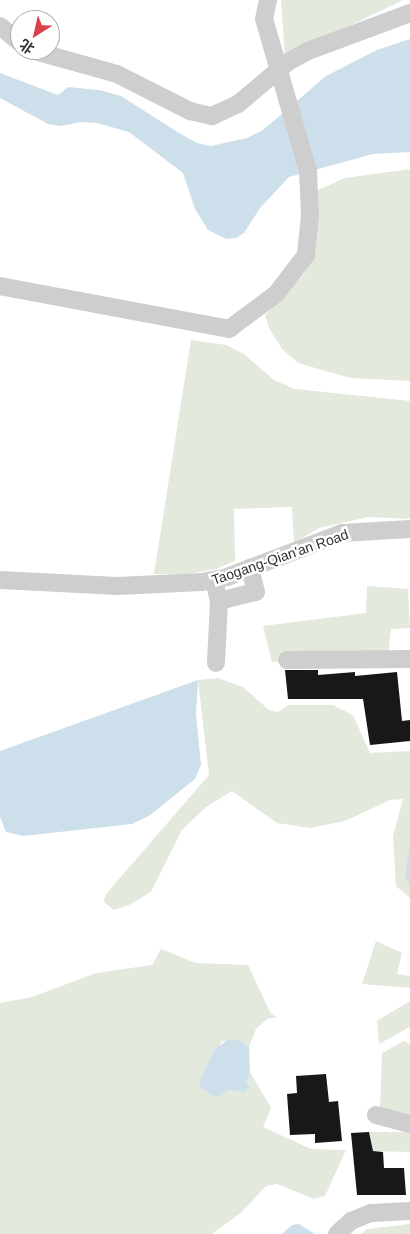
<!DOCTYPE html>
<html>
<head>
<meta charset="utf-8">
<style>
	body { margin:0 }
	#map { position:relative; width:410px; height:1234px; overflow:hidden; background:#fff; font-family:Arial,"Noto Sans SC",sans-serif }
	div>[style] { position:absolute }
	.green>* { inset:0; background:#e3e9dd }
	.water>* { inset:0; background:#cddfeb }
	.building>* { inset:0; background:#181818 }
	.minor>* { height:18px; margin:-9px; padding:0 9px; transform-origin:9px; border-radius:9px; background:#cecece }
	span { translate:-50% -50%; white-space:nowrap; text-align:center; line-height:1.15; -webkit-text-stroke:5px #fff; paint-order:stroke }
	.street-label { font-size:14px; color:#313131 }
	.north { position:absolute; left:10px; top:10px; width:50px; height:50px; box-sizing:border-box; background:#fff; border:1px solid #adadad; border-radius:50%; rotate:215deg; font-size:14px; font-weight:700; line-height:20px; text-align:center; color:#313131 }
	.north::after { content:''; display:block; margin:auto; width:18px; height:22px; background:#da404b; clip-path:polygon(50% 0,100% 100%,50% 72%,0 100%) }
</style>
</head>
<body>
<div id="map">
	<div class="green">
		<div style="clip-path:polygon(281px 0,403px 0,285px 57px)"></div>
		<div style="clip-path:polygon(410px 169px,410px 381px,350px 378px,298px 363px,282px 349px,269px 328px,265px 315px,303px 275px,313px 259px,318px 190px,345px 178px)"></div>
		<div style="clip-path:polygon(191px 340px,226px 345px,244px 354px,274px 380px,295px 389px,410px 401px,410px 519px,368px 517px,319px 528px,294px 543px,292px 507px,234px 509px,235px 561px,216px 569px,189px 574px,154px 574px)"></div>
		<div style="clip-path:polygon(367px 586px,408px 589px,410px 628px,391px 629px,388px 656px,272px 662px,263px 626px,366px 613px)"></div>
		<div style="clip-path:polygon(218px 678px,243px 687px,269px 710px,278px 712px,288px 705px,333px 705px,353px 715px,370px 753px,410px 751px,410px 898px,396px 886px,393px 836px,403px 799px,390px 800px,345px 821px,310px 828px,277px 823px,232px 791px,206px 807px,182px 830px,151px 892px,129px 905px,114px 910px,104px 902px,105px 895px,209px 775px,198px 680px)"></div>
		<div style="clip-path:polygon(376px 941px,402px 953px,397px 974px,410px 976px,410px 988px,362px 984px)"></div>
		<div style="clip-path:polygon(161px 949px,196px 963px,248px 965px,271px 1014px,277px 1017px,267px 1019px,256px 1029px,249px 1047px,241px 1041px,222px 1041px,202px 1075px,221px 1096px,229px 1090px,239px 1089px,250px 1072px,271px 1108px,263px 1127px,311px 1149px,346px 1150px,325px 1196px,314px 1199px,277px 1184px,266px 1186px,242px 1212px,212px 1234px,0 1234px,0 1003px,32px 997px,96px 973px,152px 965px)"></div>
		<div style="clip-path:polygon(410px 1001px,410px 1027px,379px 1044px,377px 1021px)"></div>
		<div style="clip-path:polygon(404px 1041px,410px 1044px,410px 1115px,380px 1108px,382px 1053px)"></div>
		<div style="clip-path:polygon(369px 1132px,410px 1132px,410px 1152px,373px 1151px)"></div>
		<div style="clip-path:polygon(410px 1224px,410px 1234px,361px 1234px,367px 1229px)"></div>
	</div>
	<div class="water">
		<div style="clip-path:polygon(410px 39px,410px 152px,373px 154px,289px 177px,260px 208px,244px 233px,236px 238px,226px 239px,208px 230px,195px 209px,183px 173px,129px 132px,97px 123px,81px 122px,61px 126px,48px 124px,0 98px,0 73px,58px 95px,68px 87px,99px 90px,121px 96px,179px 133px,197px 143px,211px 146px,247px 138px,263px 130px,326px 76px,377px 50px)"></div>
		<div style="clip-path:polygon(198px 680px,196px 714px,201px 765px,195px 779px,149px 816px,132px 824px,23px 836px,6px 832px,0 817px,0 751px)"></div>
		<div style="clip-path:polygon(410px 843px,410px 888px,405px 876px)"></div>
		<div style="clip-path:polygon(229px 1039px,241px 1041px,249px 1047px,250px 1072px,246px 1082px,249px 1087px,245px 1092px,229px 1090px,221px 1096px,213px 1096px,199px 1086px,202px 1075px,215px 1049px)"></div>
		<div style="clip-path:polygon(299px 1224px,315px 1234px,282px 1234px,292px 1225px)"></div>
	</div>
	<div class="building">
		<div style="clip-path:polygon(285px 670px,318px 670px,318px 675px,355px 672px,355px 676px,397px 672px,402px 721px,410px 720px,410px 741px,370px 745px,363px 699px,288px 699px)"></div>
		<div style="clip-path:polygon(326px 1074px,329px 1102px,338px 1101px,342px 1141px,315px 1143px,315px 1134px,290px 1135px,287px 1094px,297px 1093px,296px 1076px)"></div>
		<div style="clip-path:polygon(369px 1132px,373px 1151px,383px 1152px,384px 1168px,404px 1168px,406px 1195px,357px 1195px,351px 1133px)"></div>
	</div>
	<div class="minor">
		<div style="left:0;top:26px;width:26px;rotate:40deg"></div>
		<div style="left:31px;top:50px;width:89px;rotate:15.6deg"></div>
		<div style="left:117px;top:74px;width:82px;rotate:26.9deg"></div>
		<div style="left:190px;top:111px;width:23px;rotate:13deg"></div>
		<div style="left:212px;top:116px;width:29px;rotate:-25deg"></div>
		<div style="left:238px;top:104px;width:65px;rotate:-40deg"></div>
		<div style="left:288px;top:62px;width:23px;rotate:-29deg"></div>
		<div style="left:308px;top:51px;width:109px;rotate:-20.4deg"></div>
		<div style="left:0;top:286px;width:233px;rotate:10.6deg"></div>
		<div style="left:229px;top:329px;width:59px;rotate:-36.7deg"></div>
		<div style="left:276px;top:294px;width:49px;rotate:-52.4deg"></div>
		<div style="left:306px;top:255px;width:40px;rotate:-84.3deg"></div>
		<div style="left:310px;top:215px;width:44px;rotate:-92.6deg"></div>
		<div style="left:308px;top:171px;width:158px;rotate:-106.1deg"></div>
		<div style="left:264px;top:19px;width:19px;rotate:-78deg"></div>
		<div style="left:0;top:580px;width:117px;rotate:2.9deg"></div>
		<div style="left:117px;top:586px;width:85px;rotate:-2.7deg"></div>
		<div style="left:202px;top:582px;width:25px;rotate:-11deg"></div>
		<div style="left:227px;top:577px;width:123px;rotate:-20.9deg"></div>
		<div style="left:342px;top:533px;width:68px;rotate:-3.4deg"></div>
		<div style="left:214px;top:580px;width:22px;rotate:77deg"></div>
		<div style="left:219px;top:601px;width:62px;rotate:92.8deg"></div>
		<div style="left:219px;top:601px;width:38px;rotate:-14deg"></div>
		<div style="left:256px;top:592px;width:25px;rotate:-104deg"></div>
		<div style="left:287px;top:660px;width:123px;rotate:-0.5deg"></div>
		<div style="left:376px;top:1115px;width:35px;rotate:15deg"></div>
		<div style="left:337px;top:1234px;width:19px;rotate:-43deg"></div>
		<div style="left:351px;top:1221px;width:22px;rotate:-22deg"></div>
		<div style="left:371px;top:1213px;width:39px;rotate:-3deg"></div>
	</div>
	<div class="street-label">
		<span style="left:280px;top:557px;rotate:-19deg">Taogang-Qian'an Road</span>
	</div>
	<div class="north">北</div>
</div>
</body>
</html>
